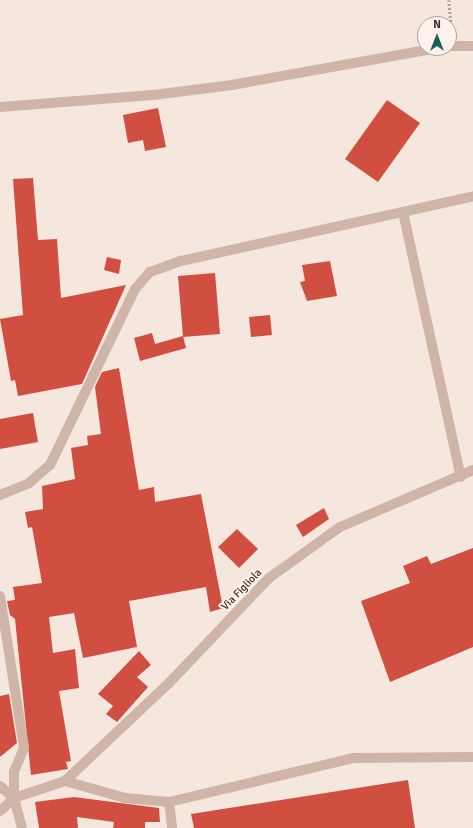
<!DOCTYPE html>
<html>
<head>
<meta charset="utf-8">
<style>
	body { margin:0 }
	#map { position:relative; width:473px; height:828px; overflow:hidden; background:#f5e7de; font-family:Signika,sans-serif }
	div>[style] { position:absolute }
	.building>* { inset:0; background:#d14f40 }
	.path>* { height:2.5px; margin-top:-1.25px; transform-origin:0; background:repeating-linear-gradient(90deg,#bb9e92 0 2px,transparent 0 4px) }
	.lane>* { height:10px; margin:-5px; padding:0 5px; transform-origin:5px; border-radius:5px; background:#cfb5a8 }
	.street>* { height:10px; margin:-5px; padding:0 5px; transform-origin:5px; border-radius:5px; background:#cfb5a8 }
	span { translate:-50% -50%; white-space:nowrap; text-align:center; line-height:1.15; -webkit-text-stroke:4px #fcf2eb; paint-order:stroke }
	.street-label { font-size:11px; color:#3b2c29 }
	.north { position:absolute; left:417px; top:16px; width:40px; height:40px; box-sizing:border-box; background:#fcf2eb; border:1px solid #afa39d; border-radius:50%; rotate:0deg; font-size:11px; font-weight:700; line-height:16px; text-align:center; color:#3b2c29 }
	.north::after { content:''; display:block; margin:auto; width:14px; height:18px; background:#1a615c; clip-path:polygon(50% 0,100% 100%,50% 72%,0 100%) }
</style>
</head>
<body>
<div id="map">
	<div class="building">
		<div style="clip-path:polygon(387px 100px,420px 123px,378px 182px,345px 159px)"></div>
		<div style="clip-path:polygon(158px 108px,166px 147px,145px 151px,143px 140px,128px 143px,123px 115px)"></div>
		<div style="clip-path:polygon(33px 178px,38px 240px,57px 239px,61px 298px,126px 285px,82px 384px,18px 396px,15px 380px,11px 381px,0 319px,23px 315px,13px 179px)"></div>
		<div style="clip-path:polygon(107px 257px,121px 260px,119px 274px,104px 270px)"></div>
		<div style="clip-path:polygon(330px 261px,337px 296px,307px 301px,300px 282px,305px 281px,302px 265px)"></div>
		<div style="clip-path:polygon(215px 273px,220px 334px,183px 337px,178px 276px)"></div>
		<div style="clip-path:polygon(270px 315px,272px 335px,251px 337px,249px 317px)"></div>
		<div style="clip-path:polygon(152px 333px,155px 344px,183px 336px,186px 348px,140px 361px,134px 338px)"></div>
		<div style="clip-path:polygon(119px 368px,139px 490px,154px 487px,155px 502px,201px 494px,223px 608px,210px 612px,206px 587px,129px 601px,137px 647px,83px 658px,74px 613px,49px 617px,53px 653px,75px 649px,79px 688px,59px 691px,71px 761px,66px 762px,68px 769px,31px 775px,15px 619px,10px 615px,7px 601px,15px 600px,13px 587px,42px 583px,32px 527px,28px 528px,25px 512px,43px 509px,42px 486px,75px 479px,71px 448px,88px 445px,87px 436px,101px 434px,95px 387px,102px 372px)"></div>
		<div style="clip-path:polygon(33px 413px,38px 442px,0 449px,0 419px)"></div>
		<div style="clip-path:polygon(324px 508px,329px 519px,303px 537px,296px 525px)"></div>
		<div style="clip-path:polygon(237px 529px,258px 549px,239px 568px,218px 547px)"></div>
		<div style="clip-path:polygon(473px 548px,473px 647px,390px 682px,361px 601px,410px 583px,403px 566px,427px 556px,431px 564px)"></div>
		<div style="clip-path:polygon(139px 651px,151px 665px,137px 677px,148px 687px,117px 722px,106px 714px,113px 706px,98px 694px)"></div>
		<div style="clip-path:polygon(9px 694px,17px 743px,0 757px,0 696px)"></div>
		<div style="clip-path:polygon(408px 780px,415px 828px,194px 828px,191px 814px)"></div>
		<div style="clip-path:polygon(74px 797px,159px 808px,160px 822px,145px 822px,145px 828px,113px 828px,114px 822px,77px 817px,78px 828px,39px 828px,35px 802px)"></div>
	</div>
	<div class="path">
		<div style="left:449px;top:0;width:32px;rotate:85deg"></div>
	</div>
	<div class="lane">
		<div style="left:449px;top:46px;width:24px"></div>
		<div style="left:0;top:107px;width:153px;rotate:-4.5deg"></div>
		<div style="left:153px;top:95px;width:80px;rotate:-7.2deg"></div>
		<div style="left:232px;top:85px;width:209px;rotate:-10.2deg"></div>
		<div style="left:403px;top:212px;width:271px;rotate:77.7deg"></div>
		<div style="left:169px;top:802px;width:26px;rotate:83deg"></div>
	</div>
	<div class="street">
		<div style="left:0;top:495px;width:31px;rotate:-22deg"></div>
		<div style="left:29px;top:483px;width:28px;rotate:-41deg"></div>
		<div style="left:50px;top:465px;width:195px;rotate:-64.2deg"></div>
		<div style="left:135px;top:289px;width:23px;rotate:-49deg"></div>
		<div style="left:150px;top:272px;width:33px;rotate:-20deg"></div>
		<div style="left:181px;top:261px;width:299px;rotate:-12.5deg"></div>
		<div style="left:0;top:596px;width:154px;rotate:81deg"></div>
		<div style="left:24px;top:748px;width:26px;rotate:113deg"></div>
		<div style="left:14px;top:772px;width:26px;rotate:90deg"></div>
		<div style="left:14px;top:798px;width:31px;rotate:75deg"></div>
		<div style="left:65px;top:781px;width:143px;rotate:-43.3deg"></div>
		<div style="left:169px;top:683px;width:145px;rotate:-46.4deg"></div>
		<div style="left:269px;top:578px;width:87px;rotate:-35.7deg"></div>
		<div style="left:340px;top:527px;width:145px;rotate:-23.2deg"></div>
		<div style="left:0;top:786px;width:18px;rotate:41deg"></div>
		<div style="left:0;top:811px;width:19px;rotate:-43deg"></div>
		<div style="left:14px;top:798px;width:54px;rotate:-18.4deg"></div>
		<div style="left:65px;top:781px;width:62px;rotate:15.8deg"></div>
		<div style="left:125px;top:798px;width:44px;rotate:5.2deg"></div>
		<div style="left:169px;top:802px;width:190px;rotate:-13.4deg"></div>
		<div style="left:354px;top:758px;width:119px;rotate:-0.5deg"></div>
	</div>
	<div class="street-label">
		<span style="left:242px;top:590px;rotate:-46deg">Via Figliola</span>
	</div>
	<div class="north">N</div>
</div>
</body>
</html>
